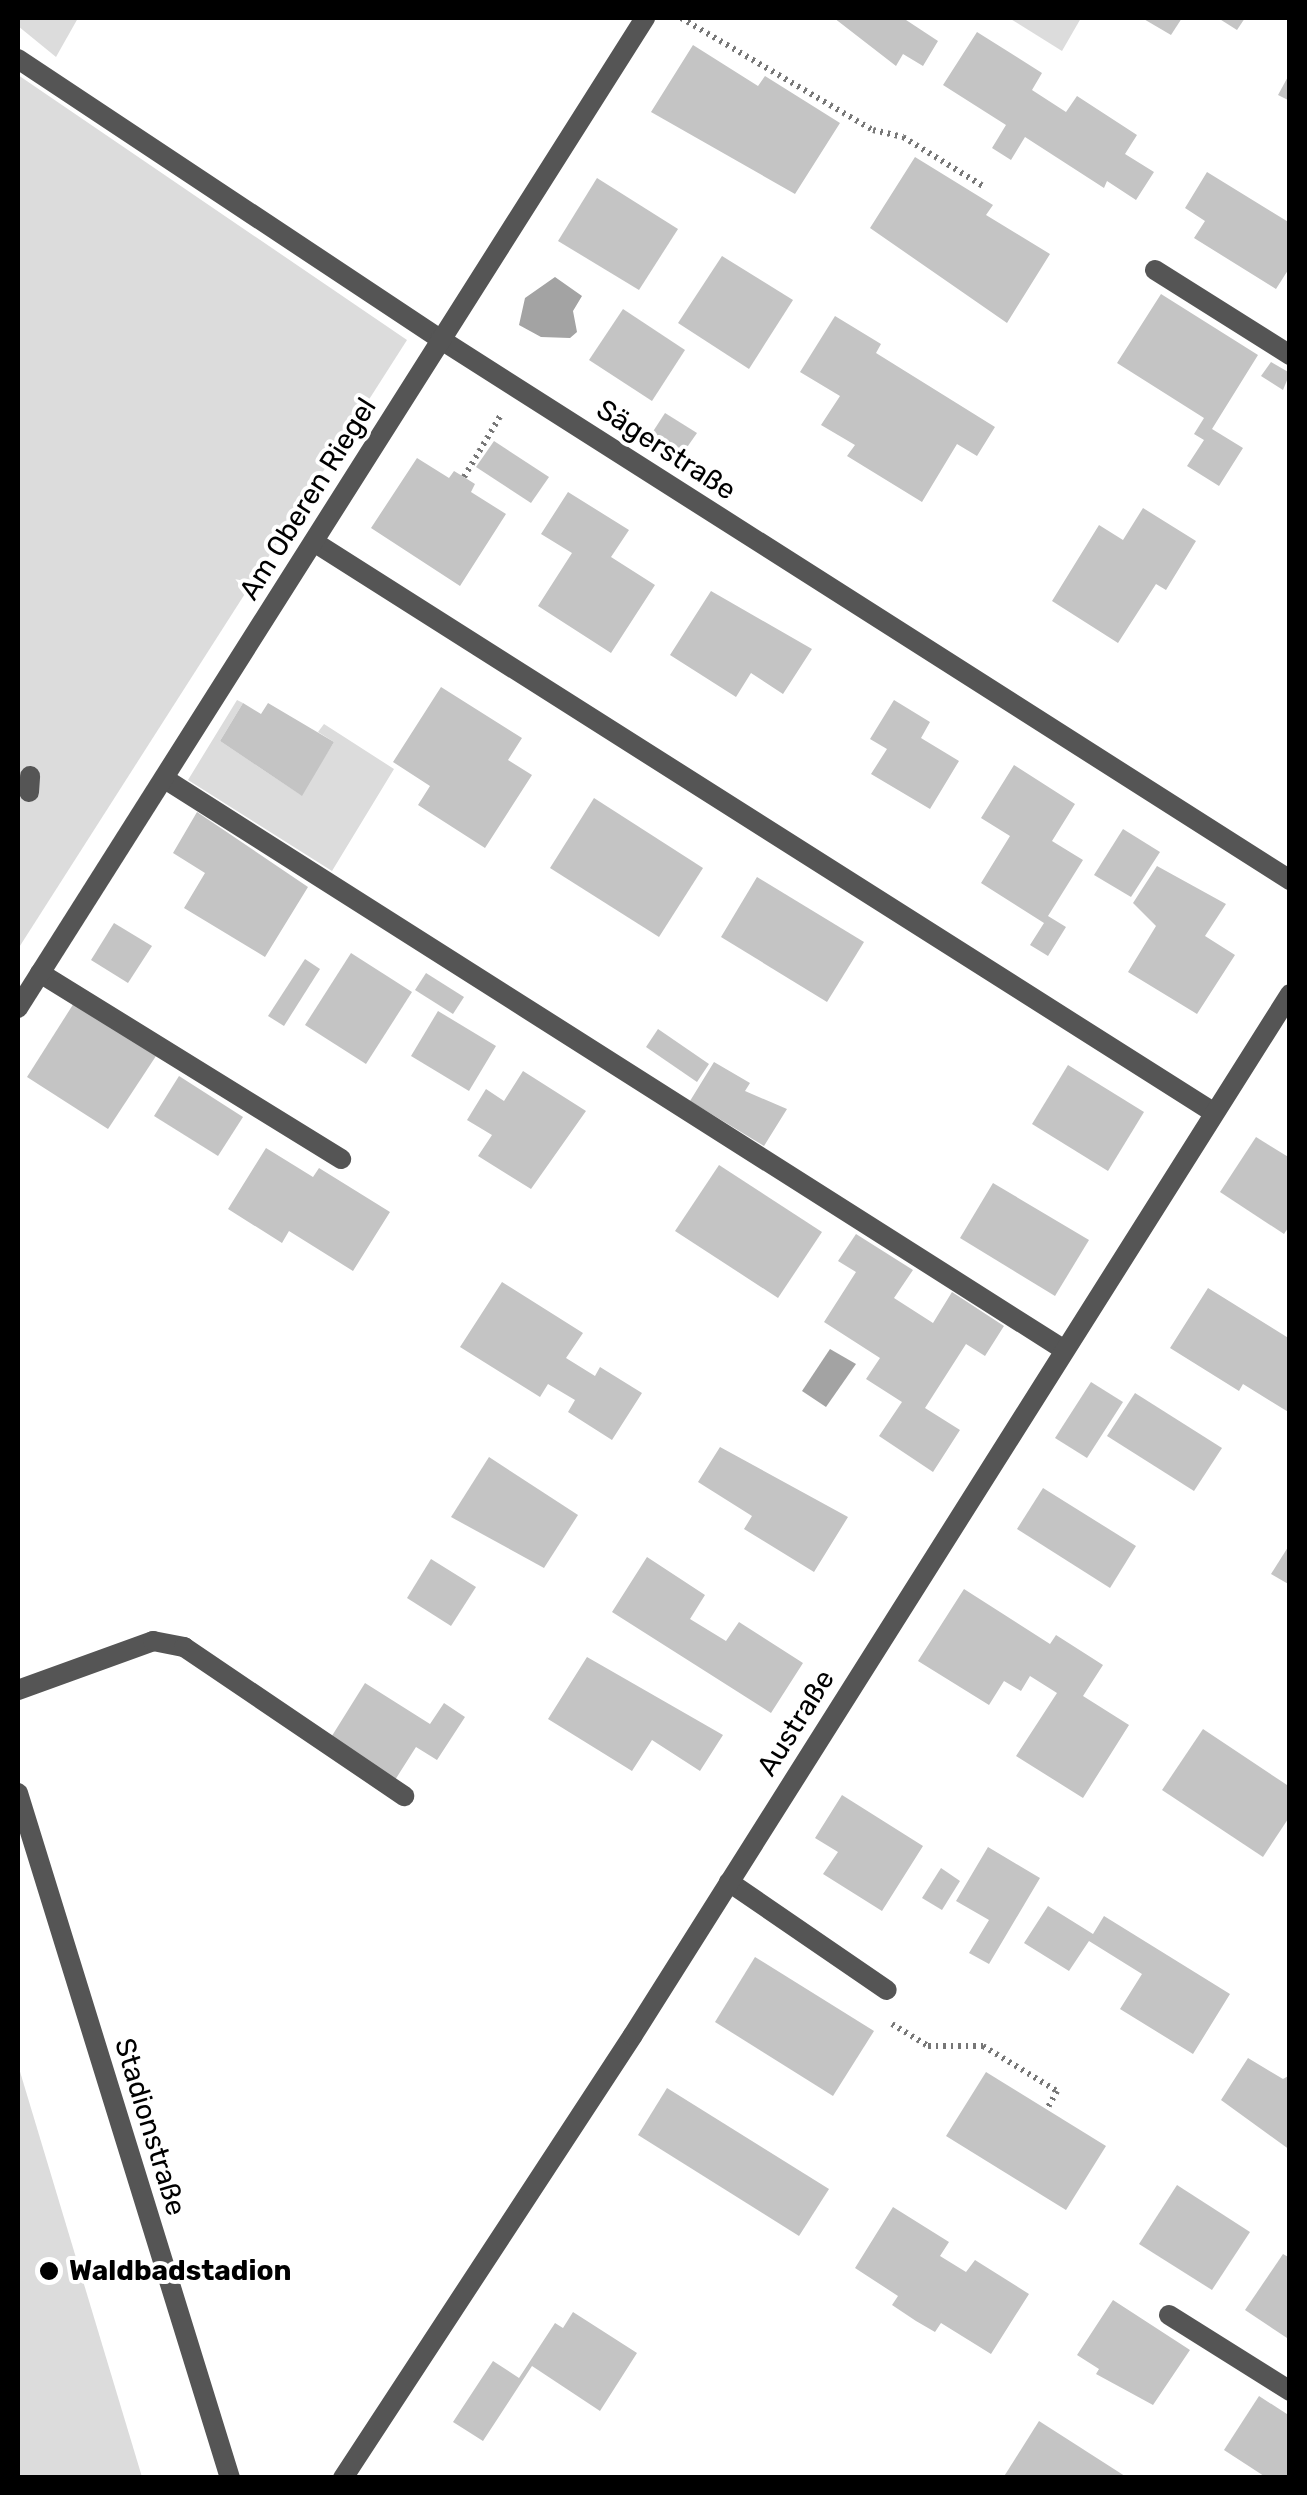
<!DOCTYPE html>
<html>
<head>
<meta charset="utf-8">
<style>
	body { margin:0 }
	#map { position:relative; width:1307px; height:2495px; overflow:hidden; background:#fff; font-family:Rubik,sans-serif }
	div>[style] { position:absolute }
	.green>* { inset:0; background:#dcdcdc }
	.water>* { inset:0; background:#a3a3a3 }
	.building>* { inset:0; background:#c4c4c4 }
	.path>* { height:6px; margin-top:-3px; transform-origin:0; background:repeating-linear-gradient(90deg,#777 0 2.5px,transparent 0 7.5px) }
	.service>* { height:20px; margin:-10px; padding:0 10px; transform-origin:10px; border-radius:10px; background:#555 }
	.minor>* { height:20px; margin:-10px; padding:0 10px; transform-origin:10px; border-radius:10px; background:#555 }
	.dots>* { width:28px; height:28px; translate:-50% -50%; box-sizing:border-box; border:5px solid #fff; border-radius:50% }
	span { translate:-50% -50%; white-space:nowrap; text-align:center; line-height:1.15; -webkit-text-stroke:8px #fff; paint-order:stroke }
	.street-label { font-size:28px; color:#000 }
	.poi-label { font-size:28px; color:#000; font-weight:700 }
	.left { translate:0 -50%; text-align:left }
	.frame { position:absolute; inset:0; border:20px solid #000; pointer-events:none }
</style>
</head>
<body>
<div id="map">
	<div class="green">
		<div style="clip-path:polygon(18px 18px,78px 18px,56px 57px,18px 26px)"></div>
		<div style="clip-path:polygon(1009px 18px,1081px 18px,1062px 51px)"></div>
		<div style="clip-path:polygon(18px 75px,407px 340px,18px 949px)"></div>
		<div style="clip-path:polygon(237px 700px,243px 703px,220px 741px,301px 795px,334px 742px,318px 732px,324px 724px,394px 769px,332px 871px,188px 780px)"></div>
		<div style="clip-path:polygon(18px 2065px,142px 2477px,18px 2477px)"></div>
	</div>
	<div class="water">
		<div style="clip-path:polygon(555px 277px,582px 296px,573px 311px,577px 332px,570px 338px,541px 337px,519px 325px,525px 298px)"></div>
		<div style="clip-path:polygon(830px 1349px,856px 1364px,826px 1407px,802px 1391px)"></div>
	</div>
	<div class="building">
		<div style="clip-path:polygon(834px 18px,903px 18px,938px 41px,923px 66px,903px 54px,896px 66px)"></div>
		<div style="clip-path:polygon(1142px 18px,1182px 18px,1171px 35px)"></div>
		<div style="clip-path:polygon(1218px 18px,1245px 18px,1237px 30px)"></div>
		<div style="clip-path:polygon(977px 32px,1042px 73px,1032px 90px,1066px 112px,1077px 96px,1137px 135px,1125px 154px,1154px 172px,1136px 200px,1107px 181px,1104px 188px,1025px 137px,1011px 160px,992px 148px,1006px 125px,943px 85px)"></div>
		<div style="clip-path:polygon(693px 45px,758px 86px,765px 76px,840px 123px,795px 194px,651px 112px)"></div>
		<div style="clip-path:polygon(1290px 73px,1290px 101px,1278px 95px)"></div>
		<div style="clip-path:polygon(915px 157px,993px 205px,986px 215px,1050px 254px,1007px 323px,870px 228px)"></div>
		<div style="clip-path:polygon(1207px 172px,1290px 223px,1290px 267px,1276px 289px,1194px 238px,1205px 221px,1185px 208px)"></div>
		<div style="clip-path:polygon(597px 178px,678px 229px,639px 290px,558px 241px)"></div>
		<div style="clip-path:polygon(722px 256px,793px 300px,749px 369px,678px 323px)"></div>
		<div style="clip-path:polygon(1161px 294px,1258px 355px,1212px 429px,1243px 448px,1219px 486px,1187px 466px,1204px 440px,1194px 434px,1204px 418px,1117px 363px)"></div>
		<div style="clip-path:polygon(623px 309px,685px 350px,652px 401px,589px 360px)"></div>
		<div style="clip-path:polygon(835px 316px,881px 344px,876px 353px,995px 427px,977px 456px,957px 444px,922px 502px,847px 456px,855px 445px,821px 425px,840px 396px,800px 372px)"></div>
		<div style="clip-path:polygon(1271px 362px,1290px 373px,1283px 390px,1261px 376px)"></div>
		<div style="clip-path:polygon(665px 413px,697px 433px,683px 453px,652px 433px)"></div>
		<div style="clip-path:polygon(494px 441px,549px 477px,531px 503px,476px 467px)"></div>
		<div style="clip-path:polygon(417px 458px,449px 478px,454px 471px,464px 477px,475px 484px,471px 492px,506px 514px,460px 586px,371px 528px)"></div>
		<div style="clip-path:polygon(568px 492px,629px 530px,611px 557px,655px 585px,611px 653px,538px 606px,572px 553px,541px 534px)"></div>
		<div style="clip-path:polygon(1143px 508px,1196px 541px,1166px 590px,1156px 584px,1118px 643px,1052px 601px,1099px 525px,1123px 540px)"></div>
		<div style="clip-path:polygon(711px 591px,812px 649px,783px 694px,751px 673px,736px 697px,670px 655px)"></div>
		<div style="clip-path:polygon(441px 687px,522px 738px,508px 760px,532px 775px,485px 848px,418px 805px,430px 786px,393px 762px)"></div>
		<div style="clip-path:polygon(894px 700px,930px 722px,921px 738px,959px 761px,930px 809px,871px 774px,887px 749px,870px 739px)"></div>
		<div style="clip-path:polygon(243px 703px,261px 714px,268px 703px,334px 742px,302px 796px,220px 741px)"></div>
		<div style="clip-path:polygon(1014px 765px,1075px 804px,1052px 841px,1083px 860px,1048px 916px,1066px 927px,1048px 956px,1030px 945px,1044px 923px,981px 883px,1010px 836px,981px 818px)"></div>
		<div style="clip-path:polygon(594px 798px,703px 868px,659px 937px,550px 868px)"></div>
		<div style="clip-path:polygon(197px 812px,308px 887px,265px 957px,184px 908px,205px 873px,173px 853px)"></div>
		<div style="clip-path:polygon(1123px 829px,1160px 852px,1131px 897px,1094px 875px)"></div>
		<div style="clip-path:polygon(1157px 866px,1226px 904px,1205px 936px,1235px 955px,1197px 1014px,1128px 972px,1156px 926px,1133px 903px)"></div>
		<div style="clip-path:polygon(757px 877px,864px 942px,827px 1002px,721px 937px)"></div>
		<div style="clip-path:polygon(114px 923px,152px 946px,128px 983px,91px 960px)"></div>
		<div style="clip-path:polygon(351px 953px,412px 992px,366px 1064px,305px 1025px)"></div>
		<div style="clip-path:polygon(305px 959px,320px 969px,284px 1026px,268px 1016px)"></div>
		<div style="clip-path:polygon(426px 973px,464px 997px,453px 1014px,415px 990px)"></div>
		<div style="clip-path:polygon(74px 1003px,156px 1056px,108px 1129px,27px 1077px)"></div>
		<div style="clip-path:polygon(438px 1011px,496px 1046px,469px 1091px,411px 1056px)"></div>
		<div style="clip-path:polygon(658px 1029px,709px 1064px,697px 1082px,646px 1047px)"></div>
		<div style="clip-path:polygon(714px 1062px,750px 1083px,745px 1091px,787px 1109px,764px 1146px,690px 1101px)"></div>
		<div style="clip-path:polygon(1068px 1065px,1144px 1112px,1108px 1171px,1032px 1124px)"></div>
		<div style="clip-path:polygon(523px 1071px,586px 1111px,531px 1189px,478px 1156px,492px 1135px,467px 1120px,486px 1089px,504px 1101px)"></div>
		<div style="clip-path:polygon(179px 1076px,243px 1117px,218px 1156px,154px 1116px)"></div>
		<div style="clip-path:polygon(1256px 1137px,1290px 1158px,1290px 1225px,1284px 1234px,1220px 1192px)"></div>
		<div style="clip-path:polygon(266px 1148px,313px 1177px,319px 1168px,390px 1212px,353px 1271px,289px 1231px,282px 1243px,228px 1209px)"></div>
		<div style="clip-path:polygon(719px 1165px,822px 1232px,778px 1298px,675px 1231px)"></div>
		<div style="clip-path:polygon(993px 1183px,1089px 1240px,1055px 1296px,960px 1238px)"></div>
		<div style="clip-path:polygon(856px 1234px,913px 1270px,894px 1298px,933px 1323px,952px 1292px,1004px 1326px,985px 1356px,966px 1344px,925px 1408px,960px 1430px,933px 1472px,879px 1436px,902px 1402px,866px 1379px,880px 1358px,824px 1322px,856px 1272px,838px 1261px)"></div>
		<div style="clip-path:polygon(502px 1282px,583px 1333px,566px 1358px,595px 1376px,600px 1367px,642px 1393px,612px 1440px,568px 1412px,575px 1400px,548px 1384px,540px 1397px,460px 1347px)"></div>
		<div style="clip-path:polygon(1208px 1288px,1290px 1339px,1290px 1413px,1243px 1384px,1239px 1391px,1170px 1348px)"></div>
		<div style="clip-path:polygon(1091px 1382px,1123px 1402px,1087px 1458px,1055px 1438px)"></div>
		<div style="clip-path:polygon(1135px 1393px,1222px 1448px,1194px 1491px,1107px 1436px)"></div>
		<div style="clip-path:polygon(720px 1447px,848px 1517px,814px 1572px,744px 1529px,752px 1516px,698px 1482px)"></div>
		<div style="clip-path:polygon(489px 1457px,578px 1515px,544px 1568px,451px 1517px)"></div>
		<div style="clip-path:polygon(1043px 1488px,1136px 1546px,1110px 1588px,1017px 1529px)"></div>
		<div style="clip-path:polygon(1290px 1544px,1290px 1585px,1271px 1574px)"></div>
		<div style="clip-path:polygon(647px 1557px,705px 1595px,690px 1619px,726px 1641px,739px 1622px,803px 1663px,771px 1713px,612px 1612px)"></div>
		<div style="clip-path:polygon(431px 1559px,476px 1587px,451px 1626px,407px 1598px)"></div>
		<div style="clip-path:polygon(964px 1589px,1050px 1644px,1056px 1635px,1103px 1665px,1083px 1696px,1129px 1725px,1083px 1798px,1016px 1756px,1057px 1693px,1030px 1676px,1021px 1691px,1004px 1681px,989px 1705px,918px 1661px)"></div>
		<div style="clip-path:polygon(587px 1657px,723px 1735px,700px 1771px,652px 1740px,632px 1771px,548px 1719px)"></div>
		<div style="clip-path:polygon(365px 1683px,430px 1724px,444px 1703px,465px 1717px,437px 1760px,416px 1747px,395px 1780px,330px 1739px)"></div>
		<div style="clip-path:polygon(1203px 1729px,1290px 1787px,1290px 1816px,1263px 1857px,1162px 1790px)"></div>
		<div style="clip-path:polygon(842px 1795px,923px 1846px,882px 1911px,823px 1874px,838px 1852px,815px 1838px)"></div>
		<div style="clip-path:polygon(988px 1847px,1040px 1878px,989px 1964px,969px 1953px,989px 1920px,956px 1901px)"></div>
		<div style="clip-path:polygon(941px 1868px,960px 1881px,942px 1910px,922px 1898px)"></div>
		<div style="clip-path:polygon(1048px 1906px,1093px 1934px,1104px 1916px,1230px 1994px,1193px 2054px,1120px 2009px,1142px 1974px,1089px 1941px,1069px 1971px,1024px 1943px)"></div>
		<div style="clip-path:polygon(755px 1957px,874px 2031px,833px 2096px,715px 2022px)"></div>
		<div style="clip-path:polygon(1248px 2058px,1283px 2079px,1290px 2075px,1290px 2150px,1221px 2100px)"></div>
		<div style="clip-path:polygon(986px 2072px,1106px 2146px,1066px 2210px,946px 2136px)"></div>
		<div style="clip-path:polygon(667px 2088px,829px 2189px,799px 2236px,638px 2135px)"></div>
		<div style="clip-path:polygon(1177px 2185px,1250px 2232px,1212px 2290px,1139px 2244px)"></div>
		<div style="clip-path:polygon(893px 2207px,949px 2242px,940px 2256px,966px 2272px,975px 2260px,1029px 2294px,991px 2354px,941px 2323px,935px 2332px,916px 2321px,892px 2305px,898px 2296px,855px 2268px)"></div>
		<div style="clip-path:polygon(1283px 2254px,1290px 2258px,1290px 2340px,1245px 2310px)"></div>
		<div style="clip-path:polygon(1113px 2300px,1190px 2350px,1153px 2405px,1096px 2374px,1099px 2369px,1077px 2355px)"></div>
		<div style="clip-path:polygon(573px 2312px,637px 2353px,600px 2411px,532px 2366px,483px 2441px,453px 2422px,493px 2361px,519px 2378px,555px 2323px,563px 2328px)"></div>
		<div style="clip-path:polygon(1259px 2396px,1290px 2416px,1290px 2478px,1267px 2478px,1224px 2450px)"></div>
		<div style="clip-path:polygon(1039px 2421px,1128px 2478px,1003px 2478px)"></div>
	</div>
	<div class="path">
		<div style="left:681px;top:18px;width:222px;rotate:30.3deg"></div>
		<div style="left:873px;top:130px;width:31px;rotate:13deg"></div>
		<div style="left:903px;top:137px;width:94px;rotate:31.5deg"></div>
		<div style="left:464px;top:477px;width:74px;rotate:-59.3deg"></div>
		<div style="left:892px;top:2024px;width:42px;rotate:31.4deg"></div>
		<div style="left:928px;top:2046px;width:55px"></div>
		<div style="left:983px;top:2046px;width:87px;rotate:31.3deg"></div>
		<div style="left:1057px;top:2091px;width:21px;rotate:119deg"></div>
	</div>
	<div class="service">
		<div style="left:1155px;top:270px;width:160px;rotate:32.2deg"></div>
		<div style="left:314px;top:542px;width:1064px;rotate:32.38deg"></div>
		<div style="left:165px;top:779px;width:1064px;rotate:32.41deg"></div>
		<div style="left:29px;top:792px;width:16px;rotate:-86deg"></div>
		<div style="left:40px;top:973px;width:354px;rotate:31.7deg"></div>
		<div style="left:18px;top:1690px;width:144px;rotate:-19.9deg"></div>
		<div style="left:153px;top:1641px;width:32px;rotate:11deg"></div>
		<div style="left:184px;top:1647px;width:266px;rotate:34.1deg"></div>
		<div style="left:729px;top:1882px;width:191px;rotate:34.4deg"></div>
		<div style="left:1169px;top:2315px;width:143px;rotate:32.1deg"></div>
	</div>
	<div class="minor">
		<div style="left:18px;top:59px;width:506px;rotate:33.56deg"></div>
		<div style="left:440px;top:339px;width:1008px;rotate:32.48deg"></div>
		<div style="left:18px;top:1008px;width:1172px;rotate:-57.65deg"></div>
		<div style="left:18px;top:1793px;width:717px;rotate:72.8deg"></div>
		<div style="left:343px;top:2478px;width:529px;rotate:-56.79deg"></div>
		<div style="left:633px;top:2035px;width:1231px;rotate:-57.74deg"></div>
	</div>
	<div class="dots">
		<div style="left:49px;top:2271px;background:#000"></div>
	</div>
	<div class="street-label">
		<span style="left:666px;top:450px;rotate:33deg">Sägerstraße</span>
		<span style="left:308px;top:499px;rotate:-58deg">Am Oberen Riegel</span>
		<span style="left:796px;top:1723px;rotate:-58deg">Austraße</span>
		<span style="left:150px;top:2127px;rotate:73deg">Stadionstraße</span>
	</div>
	<div class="poi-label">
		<span class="left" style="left:69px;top:2271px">Waldbadstadion</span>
	</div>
	<div class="frame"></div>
</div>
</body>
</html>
